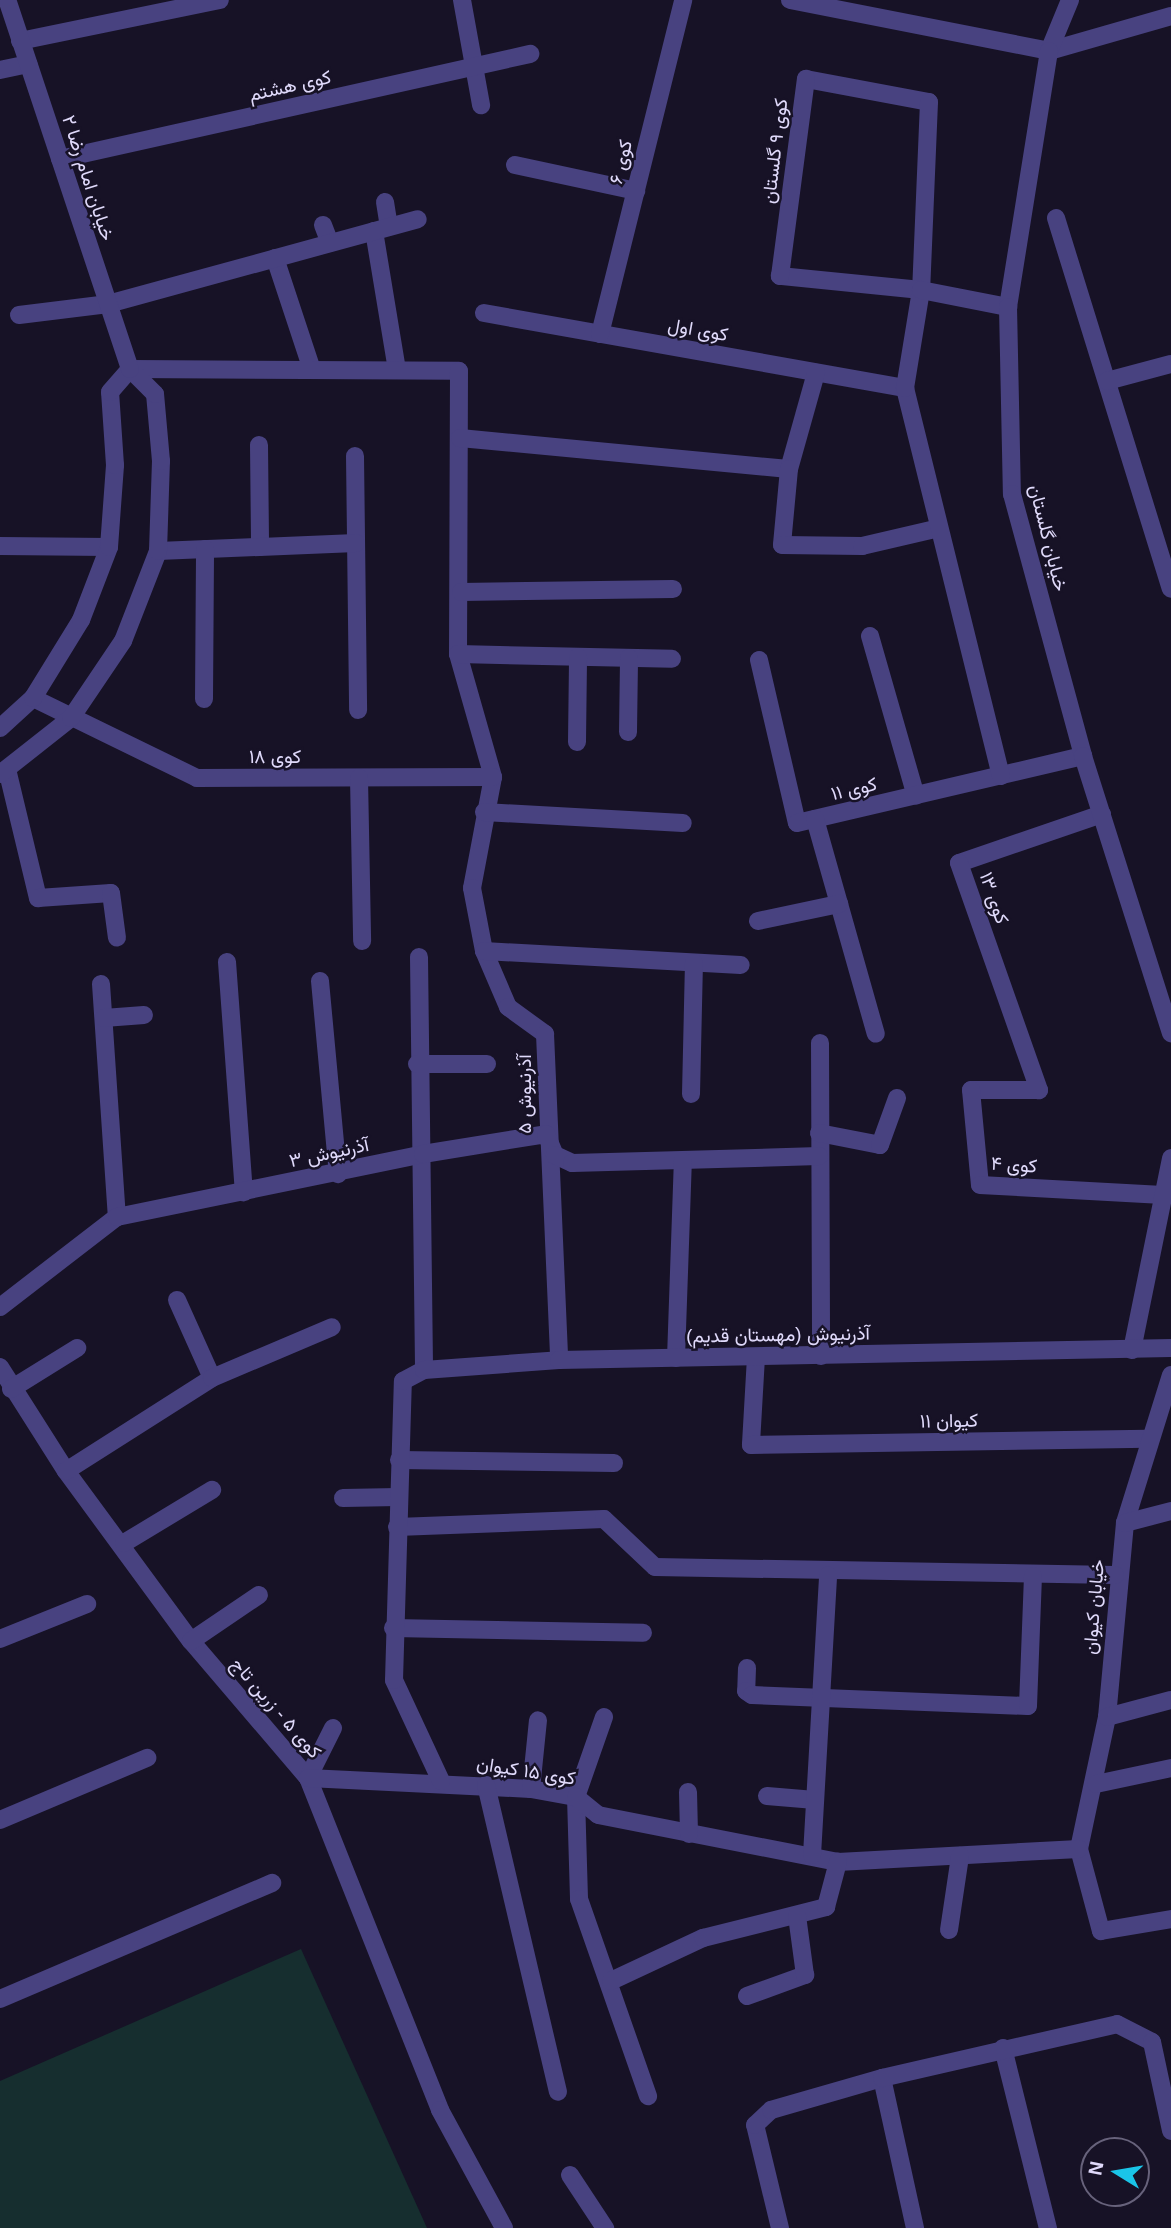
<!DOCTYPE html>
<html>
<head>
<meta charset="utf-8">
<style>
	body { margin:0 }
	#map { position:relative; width:1171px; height:2228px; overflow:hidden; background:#171226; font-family:Helvetica,Vazirmatn,sans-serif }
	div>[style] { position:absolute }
	.green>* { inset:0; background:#162e2f }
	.minor>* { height:18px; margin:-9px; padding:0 9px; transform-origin:9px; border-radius:9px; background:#484280 }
	.tertiary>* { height:18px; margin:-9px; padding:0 9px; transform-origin:9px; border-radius:9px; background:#484280 }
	span { translate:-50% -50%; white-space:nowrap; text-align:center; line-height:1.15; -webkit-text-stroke:5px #171226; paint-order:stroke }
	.street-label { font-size:19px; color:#e0dafb }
	.north { position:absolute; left:1080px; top:2137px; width:70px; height:70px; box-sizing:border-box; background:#171226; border:2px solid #67627b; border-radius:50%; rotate:281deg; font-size:19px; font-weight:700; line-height:28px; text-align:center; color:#e0dafb }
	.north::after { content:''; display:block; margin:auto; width:24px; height:32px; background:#1ac5e8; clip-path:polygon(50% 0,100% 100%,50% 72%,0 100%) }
</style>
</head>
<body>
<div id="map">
	<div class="green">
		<div style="clip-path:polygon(301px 1949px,427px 2228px,0 2228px,0 2081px)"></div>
	</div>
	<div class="minor">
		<div style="left:462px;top:0;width:107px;rotate:79.7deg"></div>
		<div style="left:20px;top:41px;width:204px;rotate:-11.6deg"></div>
		<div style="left:0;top:70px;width:29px;rotate:-12deg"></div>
		<div style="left:806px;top:79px;width:125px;rotate:10.6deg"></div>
		<div style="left:929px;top:102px;width:188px;rotate:92.4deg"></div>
		<div style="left:921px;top:290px;width:142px;rotate:-174.3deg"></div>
		<div style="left:780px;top:276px;width:199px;rotate:-82.5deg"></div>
		<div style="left:60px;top:159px;width:482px;rotate:-12.6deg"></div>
		<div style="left:515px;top:165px;width:124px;rotate:12.1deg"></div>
		<div style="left:385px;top:202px;width:25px;rotate:81deg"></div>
		<div style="left:1056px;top:218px;width:388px;rotate:72.8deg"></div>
		<div style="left:323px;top:225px;width:19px;rotate:69deg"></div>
		<div style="left:374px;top:231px;width:141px;rotate:80.6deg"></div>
		<div style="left:275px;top:258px;width:118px;rotate:71.7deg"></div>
		<div style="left:484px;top:313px;width:428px;rotate:10.1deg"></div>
		<div style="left:19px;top:315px;width:90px;rotate:-7deg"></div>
		<div style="left:108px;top:304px;width:321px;rotate:-15.3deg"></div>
		<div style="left:600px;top:334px;width:344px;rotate:-76deg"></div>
		<div style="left:130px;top:369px;width:329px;rotate:0.3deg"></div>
		<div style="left:459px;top:371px;width:283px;rotate:90.2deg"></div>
		<div style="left:458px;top:654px;width:128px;rotate:74.1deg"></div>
		<div style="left:493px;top:777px;width:113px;rotate:100.7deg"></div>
		<div style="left:472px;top:888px;width:64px;rotate:79.2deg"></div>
		<div style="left:484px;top:951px;width:61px;rotate:66.8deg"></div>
		<div style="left:508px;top:1007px;width:46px;rotate:36.1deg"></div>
		<div style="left:545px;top:1034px;width:326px;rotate:87.5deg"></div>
		<div style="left:1107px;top:381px;width:66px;rotate:-14.9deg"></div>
		<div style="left:460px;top:438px;width:330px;rotate:5.4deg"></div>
		<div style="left:789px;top:469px;width:100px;rotate:-74.3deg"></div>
		<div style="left:259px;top:445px;width:102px;rotate:89.4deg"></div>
		<div style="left:355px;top:456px;width:254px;rotate:89.3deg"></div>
		<div style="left:789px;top:469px;width:76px;rotate:95.3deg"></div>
		<div style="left:782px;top:545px;width:80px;rotate:0.7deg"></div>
		<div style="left:862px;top:546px;width:75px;rotate:-13.1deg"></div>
		<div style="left:0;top:546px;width:109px;rotate:0.5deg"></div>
		<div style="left:158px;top:551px;width:198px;rotate:-2.3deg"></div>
		<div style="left:461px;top:592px;width:212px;rotate:-0.8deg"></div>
		<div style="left:870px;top:636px;width:166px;rotate:74deg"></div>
		<div style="left:458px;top:654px;width:214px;rotate:1.3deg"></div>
		<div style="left:759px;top:660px;width:167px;rotate:76.9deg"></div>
		<div style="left:797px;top:823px;width:294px;rotate:-13.2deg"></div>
		<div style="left:33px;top:698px;width:182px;rotate:26deg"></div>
		<div style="left:197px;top:778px;width:296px;rotate:-0.2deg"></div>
		<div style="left:204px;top:699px;width:150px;rotate:-89.6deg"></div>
		<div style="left:628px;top:732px;width:74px;rotate:-89.2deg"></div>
		<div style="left:577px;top:742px;width:85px;rotate:-89.3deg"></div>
		<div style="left:7px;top:769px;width:133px;rotate:76.5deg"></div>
		<div style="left:38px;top:898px;width:73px;rotate:-3.9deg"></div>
		<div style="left:111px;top:893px;width:45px;rotate:82.4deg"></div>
		<div style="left:1001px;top:776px;width:400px;rotate:-103.9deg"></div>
		<div style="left:905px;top:388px;width:99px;rotate:-80.7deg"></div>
		<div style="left:921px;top:290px;width:89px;rotate:11.1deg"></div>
		<div style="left:359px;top:778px;width:163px;rotate:88.9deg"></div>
		<div style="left:484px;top:812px;width:199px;rotate:3.2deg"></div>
		<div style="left:1102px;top:814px;width:151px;rotate:161.1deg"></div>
		<div style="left:959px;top:863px;width:241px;rotate:70.6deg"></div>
		<div style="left:1039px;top:1090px;width:68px;rotate:180deg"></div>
		<div style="left:971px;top:1090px;width:95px;rotate:84.6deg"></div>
		<div style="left:980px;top:1185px;width:183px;rotate:3.1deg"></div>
		<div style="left:815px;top:819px;width:223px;rotate:74.2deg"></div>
		<div style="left:758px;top:921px;width:83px;rotate:-11.9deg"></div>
		<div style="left:484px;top:951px;width:257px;rotate:3.1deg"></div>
		<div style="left:419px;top:957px;width:413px;rotate:89.3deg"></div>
		<div style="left:227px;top:962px;width:231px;rotate:85.8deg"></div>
		<div style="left:320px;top:981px;width:194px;rotate:84.7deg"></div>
		<div style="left:101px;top:984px;width:234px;rotate:86.1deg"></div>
		<div style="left:104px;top:1018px;width:40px;rotate:-4.3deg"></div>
		<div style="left:820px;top:1043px;width:313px;rotate:89.8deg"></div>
		<div style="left:417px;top:1064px;width:70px"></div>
		<div style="left:691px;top:1094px;width:131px;rotate:-88.7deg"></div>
		<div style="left:819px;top:1133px;width:62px;rotate:11.1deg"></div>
		<div style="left:880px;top:1145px;width:50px;rotate:-70.1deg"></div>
		<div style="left:177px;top:1300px;width:85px;rotate:65.8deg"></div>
		<div style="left:0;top:1307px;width:148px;rotate:-37.6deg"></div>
		<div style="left:117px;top:1217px;width:312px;rotate:-11.6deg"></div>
		<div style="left:423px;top:1154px;width:125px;rotate:-9.2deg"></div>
		<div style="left:546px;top:1134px;width:23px;rotate:67deg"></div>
		<div style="left:555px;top:1155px;width:19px;rotate:25deg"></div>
		<div style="left:572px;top:1163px;width:247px;rotate:-1.6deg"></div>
		<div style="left:1132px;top:1350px;width:196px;rotate:-78.5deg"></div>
		<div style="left:756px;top:1357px;width:88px;rotate:93.3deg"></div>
		<div style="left:751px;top:1445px;width:396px;rotate:-0.9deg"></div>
		<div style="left:676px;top:1358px;width:197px;rotate:-88deg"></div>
		<div style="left:0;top:1367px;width:123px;rotate:57.6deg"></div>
		<div style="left:66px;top:1471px;width:211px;rotate:53.7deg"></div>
		<div style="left:191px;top:1641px;width:180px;rotate:49.5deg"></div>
		<div style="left:308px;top:1778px;width:357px;rotate:68.3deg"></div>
		<div style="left:440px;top:2110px;width:134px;rotate:61.5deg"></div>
		<div style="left:1171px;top:1375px;width:155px;rotate:107.3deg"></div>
		<div style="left:1125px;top:1523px;width:195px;rotate:95.3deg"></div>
		<div style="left:1107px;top:1717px;width:135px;rotate:102deg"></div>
		<div style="left:1079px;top:1849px;width:85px;rotate:75deg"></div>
		<div style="left:1101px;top:1931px;width:71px;rotate:-9.7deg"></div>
		<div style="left:11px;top:1389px;width:78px;rotate:-31.8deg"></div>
		<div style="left:399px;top:1460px;width:215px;rotate:0.8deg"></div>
		<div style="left:66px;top:1471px;width:173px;rotate:-32.5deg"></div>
		<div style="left:212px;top:1378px;width:130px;rotate:-23deg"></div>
		<div style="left:343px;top:1498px;width:55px;rotate:-1deg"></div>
		<div style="left:1125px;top:1523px;width:48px;rotate:-14.6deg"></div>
		<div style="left:397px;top:1527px;width:207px;rotate:-2.2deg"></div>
		<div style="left:604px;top:1519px;width:70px;rotate:43.3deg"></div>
		<div style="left:655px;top:1567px;width:460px;rotate:1deg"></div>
		<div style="left:124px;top:1543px;width:103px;rotate:-31.1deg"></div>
		<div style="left:393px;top:1628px;width:250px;rotate:1.1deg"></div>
		<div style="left:0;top:1639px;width:94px;rotate:-21.9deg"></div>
		<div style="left:191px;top:1641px;width:82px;rotate:-34.1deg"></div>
		<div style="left:747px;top:1668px;width:23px;rotate:92deg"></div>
		<div style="left:746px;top:1691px;width:7px;rotate:34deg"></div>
		<div style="left:752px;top:1695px;width:276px;rotate:2.3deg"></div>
		<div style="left:1028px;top:1706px;width:130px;rotate:-87.8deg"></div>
		<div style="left:604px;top:1717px;width:85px;rotate:109.3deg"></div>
		<div style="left:576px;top:1797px;width:102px;rotate:88.3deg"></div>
		<div style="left:579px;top:1899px;width:209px;rotate:70.7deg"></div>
		<div style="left:1107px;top:1717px;width:66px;rotate:-14.9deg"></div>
		<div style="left:333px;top:1728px;width:56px;rotate:116.6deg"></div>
		<div style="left:308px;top:1778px;width:223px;rotate:2.8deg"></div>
		<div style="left:531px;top:1789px;width:46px;rotate:10.1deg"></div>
		<div style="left:576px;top:1797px;width:28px;rotate:39deg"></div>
		<div style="left:598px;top:1815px;width:245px;rotate:11.1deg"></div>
		<div style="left:838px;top:1862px;width:241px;rotate:-3.1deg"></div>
		<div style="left:441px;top:1781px;width:111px;rotate:-115deg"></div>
		<div style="left:394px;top:1680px;width:299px;rotate:-88.3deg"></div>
		<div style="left:403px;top:1381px;width:24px;rotate:-28deg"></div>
		<div style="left:424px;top:1370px;width:135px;rotate:-4.2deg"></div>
		<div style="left:559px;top:1360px;width:612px;rotate:-1.12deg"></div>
		<div style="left:1096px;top:1784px;width:77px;rotate:-12deg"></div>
		<div style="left:486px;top:1785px;width:315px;rotate:76.8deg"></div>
		<div style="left:531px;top:1789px;width:69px;rotate:-84.2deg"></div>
		<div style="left:688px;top:1792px;width:42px;rotate:88.6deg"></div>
		<div style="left:767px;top:1796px;width:48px;rotate:4.8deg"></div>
		<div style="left:0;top:1820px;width:160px;rotate:-22.9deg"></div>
		<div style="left:812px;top:1855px;width:280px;rotate:-86.7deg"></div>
		<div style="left:949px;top:1930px;width:75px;rotate:-81.5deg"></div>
		<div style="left:611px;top:1981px;width:102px;rotate:-25.1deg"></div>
		<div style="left:703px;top:1938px;width:127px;rotate:-14.1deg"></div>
		<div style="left:826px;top:1907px;width:47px;rotate:-75.1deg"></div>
		<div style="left:747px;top:1996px;width:62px;rotate:-19.9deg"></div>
		<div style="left:805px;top:1975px;width:60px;rotate:-97.7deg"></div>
		<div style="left:0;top:1999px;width:296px;rotate:-23.1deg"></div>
		<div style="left:1003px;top:2048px;width:186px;rotate:76deg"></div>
		<div style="left:882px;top:2078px;width:154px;rotate:77.6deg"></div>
		<div style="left:570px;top:2175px;width:64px;rotate:56.6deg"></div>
		<div style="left:780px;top:2228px;width:106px;rotate:-103.6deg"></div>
		<div style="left:755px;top:2125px;width:22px;rotate:-43deg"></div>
		<div style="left:771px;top:2110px;width:116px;rotate:-16.1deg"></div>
		<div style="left:882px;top:2078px;width:241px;rotate:-12.9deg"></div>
		<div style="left:1117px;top:2024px;width:39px;rotate:27deg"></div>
		<div style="left:1152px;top:2042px;width:91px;rotate:77.9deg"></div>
	</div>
	<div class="tertiary">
		<div style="left:790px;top:0;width:264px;rotate:11.1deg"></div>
		<div style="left:1049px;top:51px;width:127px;rotate:-16deg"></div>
		<div style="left:1070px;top:0;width:55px;rotate:112.4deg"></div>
		<div style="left:1049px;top:51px;width:259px;rotate:99.1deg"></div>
		<div style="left:1008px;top:307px;width:187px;rotate:88.8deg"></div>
		<div style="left:1012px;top:494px;width:271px;rotate:74.8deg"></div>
		<div style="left:1083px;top:756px;width:291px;rotate:72.4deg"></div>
		<div style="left:0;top:728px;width:45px;rotate:-42.3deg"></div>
		<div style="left:33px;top:698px;width:92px;rotate:-58.4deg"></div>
		<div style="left:81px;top:620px;width:78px;rotate:-69deg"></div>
		<div style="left:109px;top:547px;width:82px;rotate:-85.8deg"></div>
		<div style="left:115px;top:465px;width:73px;rotate:-93.9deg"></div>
		<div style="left:110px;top:392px;width:30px;rotate:-49deg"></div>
		<div style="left:0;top:774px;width:90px;rotate:-38.3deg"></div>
		<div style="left:71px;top:718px;width:93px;rotate:-56deg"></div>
		<div style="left:123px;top:641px;width:97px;rotate:-68.7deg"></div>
		<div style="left:158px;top:551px;width:90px;rotate:-88.1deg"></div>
		<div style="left:161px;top:461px;width:67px;rotate:-95.1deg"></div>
		<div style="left:155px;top:394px;width:35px;rotate:-135deg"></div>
		<div style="left:130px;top:369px;width:389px;rotate:-108.4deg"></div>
	</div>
	<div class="street-label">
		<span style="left:290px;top:86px;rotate:-13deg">کوی هشتم</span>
		<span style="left:775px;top:151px;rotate:-83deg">کوی ۹ گلستان</span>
		<span style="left:621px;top:162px;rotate:-76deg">کوی ۶</span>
		<span style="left:88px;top:178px;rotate:72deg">خیابان امام رضا ۲</span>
		<span style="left:698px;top:330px;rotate:10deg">کوی اول</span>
		<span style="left:1048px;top:538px;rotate:76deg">خیابان گلستان</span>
		<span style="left:275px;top:757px">کوی ۱۸</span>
		<span style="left:854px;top:789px;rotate:-13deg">کوی ۱۱</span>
		<span style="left:994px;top:898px;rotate:71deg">کوی ۱۳</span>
		<span style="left:525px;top:1094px;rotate:-90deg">آذرنیوش ۵</span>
		<span style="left:329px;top:1153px;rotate:-12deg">آذرنیوش ۳</span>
		<span style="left:1014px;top:1165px;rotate:4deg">کوی ۴</span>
		<span style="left:778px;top:1335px;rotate:-1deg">آذرنیوش (مهستان قدیم)</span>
		<span style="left:949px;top:1421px;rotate:-1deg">کیوان ۱۱</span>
		<span style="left:1094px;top:1607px;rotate:-85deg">خیابان کیوان</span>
		<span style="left:276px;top:1708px;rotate:49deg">کوی ۵ - زرین تاج</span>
		<span style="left:526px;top:1771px;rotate:9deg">کوی ۱۵ کیوان</span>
	</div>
	<div class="north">N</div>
</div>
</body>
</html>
